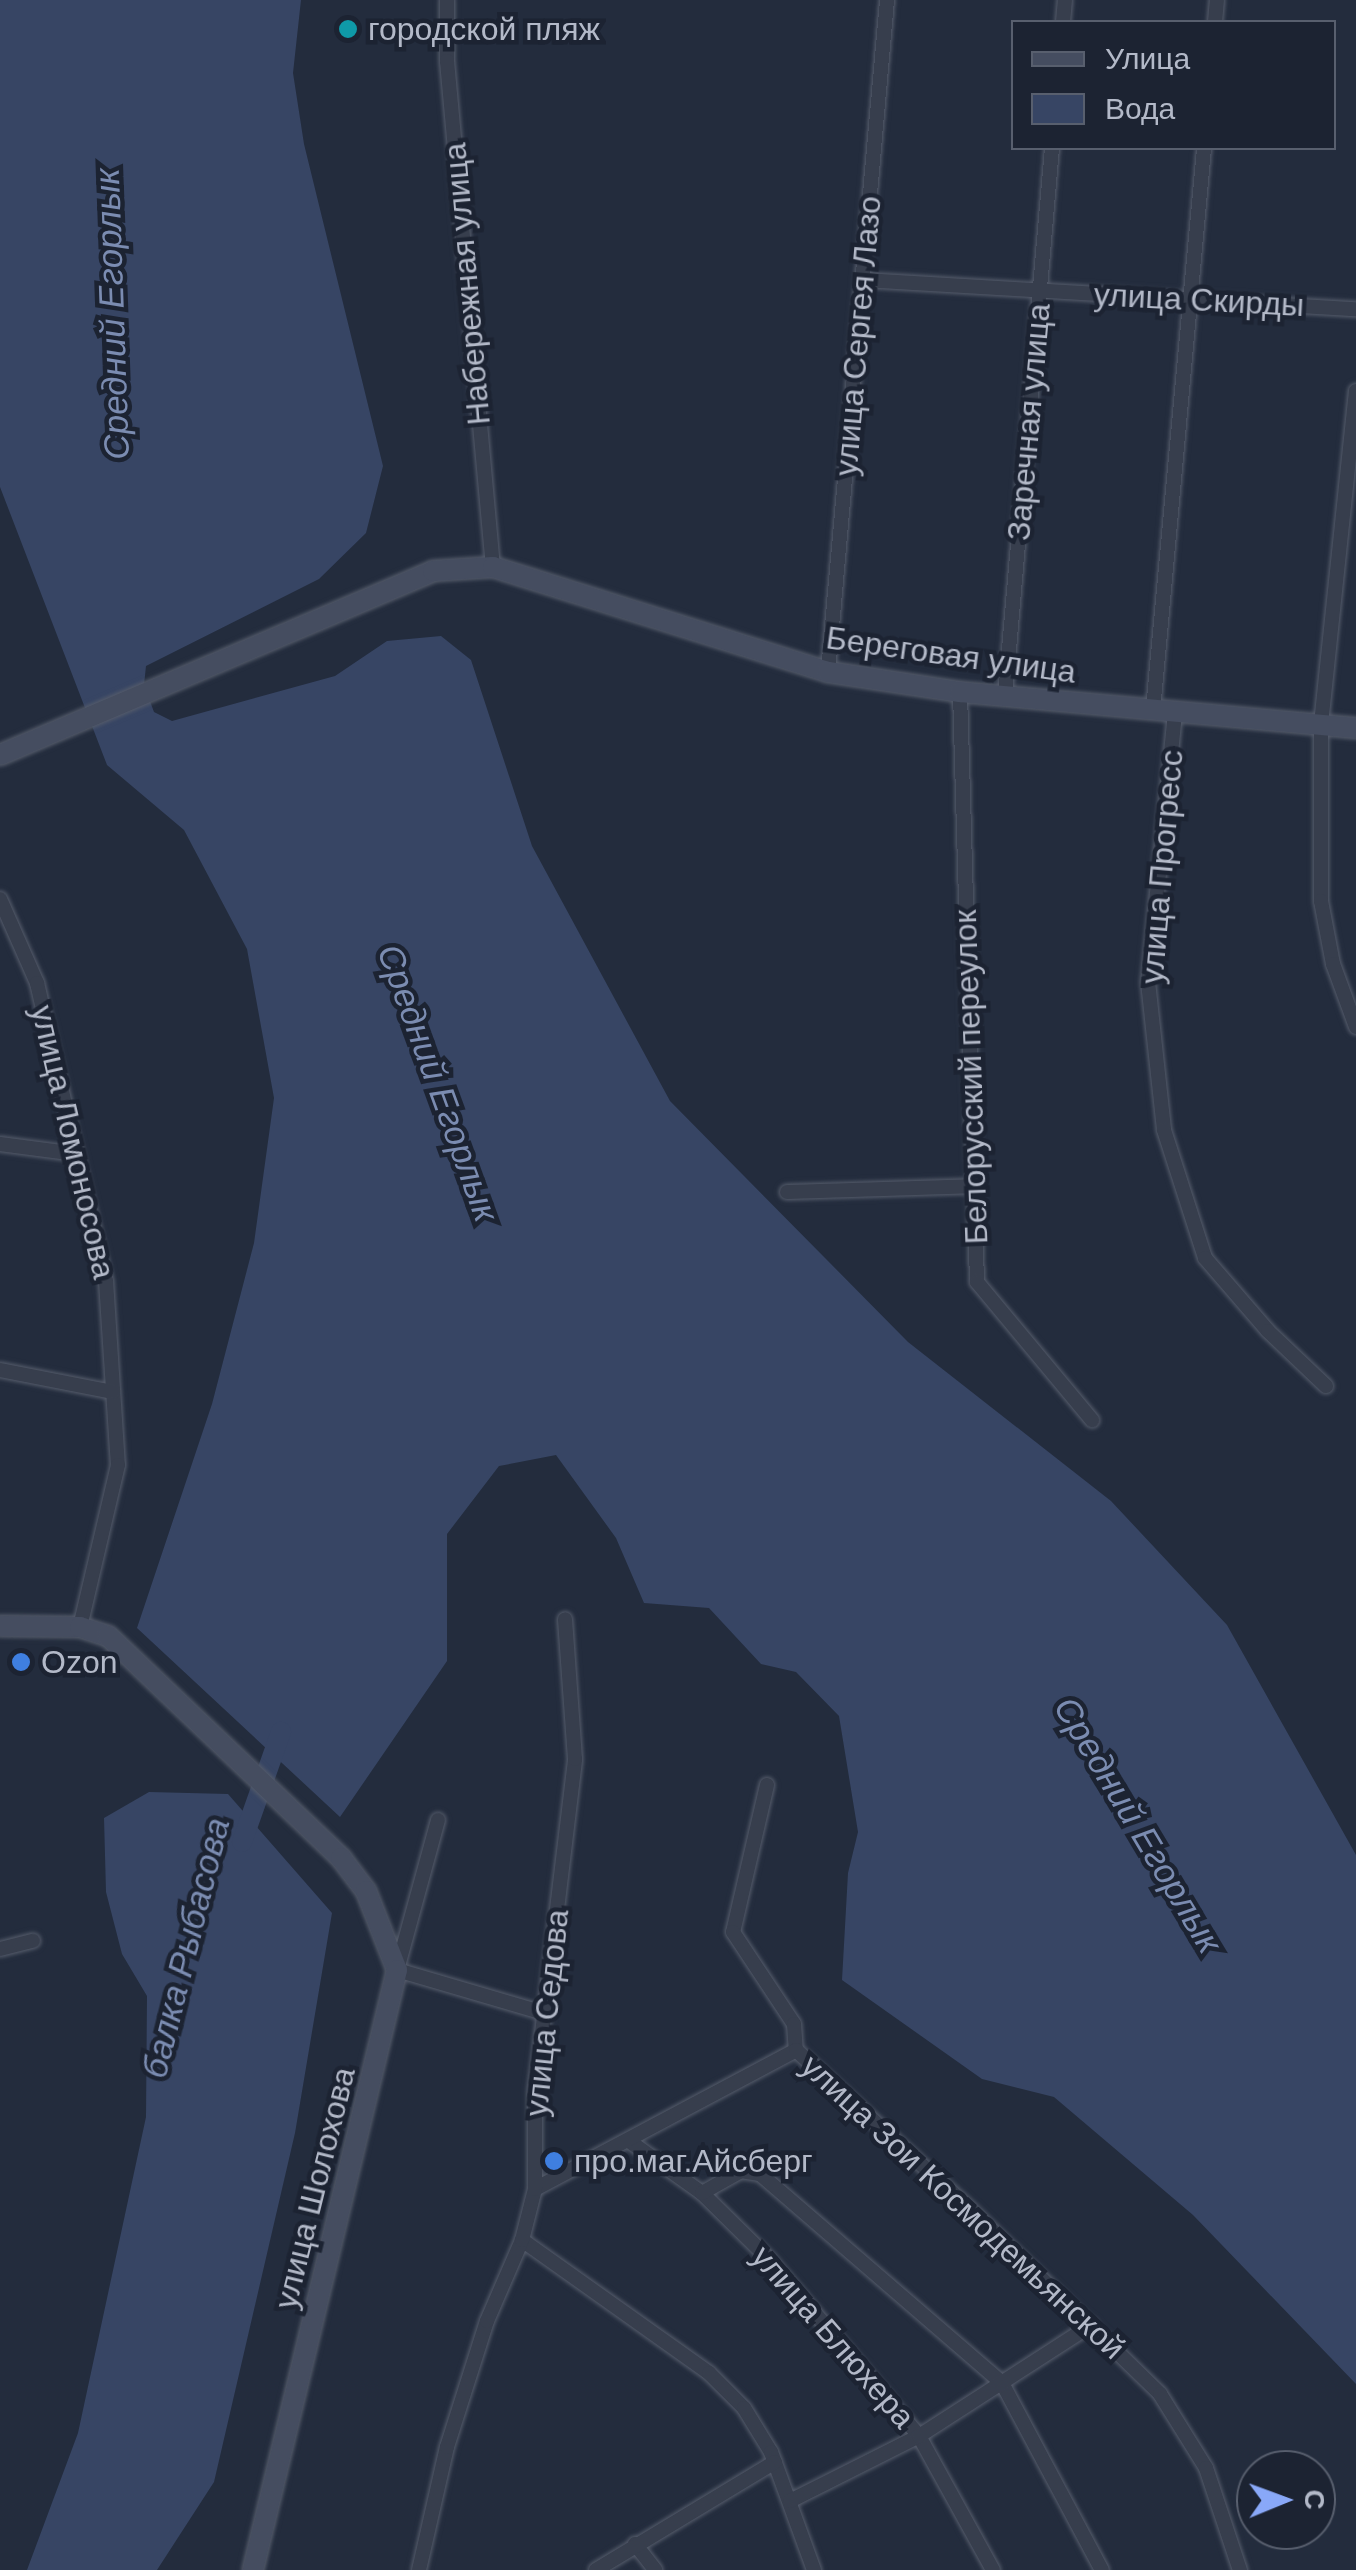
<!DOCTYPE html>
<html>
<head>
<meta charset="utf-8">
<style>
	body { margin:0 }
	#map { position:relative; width:1356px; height:2570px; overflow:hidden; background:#232c3d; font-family:Helvetica,sans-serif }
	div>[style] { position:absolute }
	.water>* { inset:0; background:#374564 }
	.river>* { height:20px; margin:-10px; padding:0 10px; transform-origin:10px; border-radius:10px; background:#374564 }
	.roads { filter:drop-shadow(0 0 2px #555c6b) drop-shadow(0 0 2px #555c6b) }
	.minor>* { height:14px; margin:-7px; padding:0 7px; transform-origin:7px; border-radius:7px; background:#373e4d }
	.secondary>* { height:20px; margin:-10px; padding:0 10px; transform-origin:10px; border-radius:10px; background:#454d60 }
	.dots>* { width:28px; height:28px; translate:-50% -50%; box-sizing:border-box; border:5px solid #1c2332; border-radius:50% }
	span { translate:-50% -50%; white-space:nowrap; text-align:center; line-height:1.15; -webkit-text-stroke:9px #1c2332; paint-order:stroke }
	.poi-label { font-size:32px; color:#b3b9c8 }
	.left { translate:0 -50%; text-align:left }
	.street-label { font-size:32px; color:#b3b9c8 }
	.water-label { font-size:35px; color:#7b8cb1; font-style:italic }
	.legend { position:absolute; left:1011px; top:20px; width:325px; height:130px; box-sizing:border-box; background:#1c2332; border:2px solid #585f6e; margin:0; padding:12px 18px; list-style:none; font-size:30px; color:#b3b9c8 }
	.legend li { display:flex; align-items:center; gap:20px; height:50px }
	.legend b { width:50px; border:2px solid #585f6e }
	.north { position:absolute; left:1236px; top:2450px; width:100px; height:100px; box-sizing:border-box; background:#1c2332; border:2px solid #585f6e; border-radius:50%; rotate:89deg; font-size:28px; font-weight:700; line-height:40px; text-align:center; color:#b3b9c8 }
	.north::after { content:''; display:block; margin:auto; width:35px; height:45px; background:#89a8f8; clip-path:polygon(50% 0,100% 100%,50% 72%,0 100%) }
</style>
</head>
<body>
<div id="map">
	<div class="water">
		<div style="clip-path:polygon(0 0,301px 0,293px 73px,304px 144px,383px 466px,366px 533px,319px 579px,146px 666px,144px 685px,154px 712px,172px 721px,335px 676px,387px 641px,441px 636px,471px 660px,532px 846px,670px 1101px,908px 1342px,1111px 1501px,1227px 1625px,1356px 1855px,1356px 2384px,1193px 2215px,1054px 2097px,982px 2079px,842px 1980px,848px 1873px,858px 1832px,839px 1716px,796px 1672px,761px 1664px,709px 1608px,644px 1603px,616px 1538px,556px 1455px,499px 1466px,447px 1534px,447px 1661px,340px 1817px,137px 1628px,212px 1404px,254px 1243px,274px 1098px,247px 949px,184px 830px,107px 765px,0 487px)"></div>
		<div style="clip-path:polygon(149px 1792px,228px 1794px,332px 1913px,295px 2133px,214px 2482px,157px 2570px,27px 2570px,78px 2433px,146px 2117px,147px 1996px,122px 1954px,106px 1892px,104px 1818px)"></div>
	</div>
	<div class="river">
		<div style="left:242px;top:1842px;width:117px;rotate:-70.5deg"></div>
	</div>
	<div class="roads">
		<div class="minor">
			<div style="left:447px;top:0;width:61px;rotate:90deg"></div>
			<div style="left:447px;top:61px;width:508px;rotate:84.81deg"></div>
			<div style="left:1063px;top:22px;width:22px;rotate:-85deg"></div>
			<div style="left:1215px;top:22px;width:22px;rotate:-85deg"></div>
			<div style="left:862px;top:280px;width:495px;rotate:3.4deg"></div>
			<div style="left:1356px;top:391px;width:335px;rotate:96deg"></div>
			<div style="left:1321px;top:724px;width:177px;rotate:90deg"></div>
			<div style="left:1321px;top:901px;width:64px;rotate:79.2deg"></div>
			<div style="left:1333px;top:964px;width:67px;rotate:69.9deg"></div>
			<div style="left:828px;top:672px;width:675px;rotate:-84.98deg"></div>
			<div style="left:960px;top:692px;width:590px;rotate:88.35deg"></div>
			<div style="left:977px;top:1282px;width:180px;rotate:50.2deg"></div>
			<div style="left:1005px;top:696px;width:550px;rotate:-85.1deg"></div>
			<div style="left:1153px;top:710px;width:564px;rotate:-84.81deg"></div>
			<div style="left:1175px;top:713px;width:270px;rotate:95.7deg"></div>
			<div style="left:1148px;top:982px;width:149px;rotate:83.8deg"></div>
			<div style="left:1164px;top:1130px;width:134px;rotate:72.2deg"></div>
			<div style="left:1205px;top:1258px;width:96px;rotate:49.2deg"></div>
			<div style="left:1268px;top:1331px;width:80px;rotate:43.5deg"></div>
			<div style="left:0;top:899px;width:92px;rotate:66.2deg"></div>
			<div style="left:37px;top:983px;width:306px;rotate:77deg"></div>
			<div style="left:106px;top:1281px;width:184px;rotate:86.3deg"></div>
			<div style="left:118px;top:1465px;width:166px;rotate:103.2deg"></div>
			<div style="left:0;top:1144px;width:77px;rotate:7.5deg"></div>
			<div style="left:787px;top:1192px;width:186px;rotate:-1.8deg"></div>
			<div style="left:0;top:1370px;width:115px;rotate:11deg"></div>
			<div style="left:767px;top:1785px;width:151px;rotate:103deg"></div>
			<div style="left:733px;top:1932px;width:110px;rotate:56.5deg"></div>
			<div style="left:794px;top:2024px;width:26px;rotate:86deg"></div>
			<div style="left:438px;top:1820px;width:156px;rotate:105.3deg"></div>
			<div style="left:397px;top:1970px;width:153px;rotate:16.3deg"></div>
			<div style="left:0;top:1949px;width:34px;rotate:-14deg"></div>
			<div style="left:629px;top:2141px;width:90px;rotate:35.5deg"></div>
			<div style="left:702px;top:2193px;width:94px;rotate:44.6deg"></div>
			<div style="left:769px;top:2259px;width:232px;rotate:49.7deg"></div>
			<div style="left:919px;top:2436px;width:153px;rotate:61.1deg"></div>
			<div style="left:535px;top:2189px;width:296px;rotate:-28deg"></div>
			<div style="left:796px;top:2050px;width:237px;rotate:42.4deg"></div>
			<div style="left:971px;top:2210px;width:264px;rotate:44.2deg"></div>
			<div style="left:1160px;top:2394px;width:87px;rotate:58.1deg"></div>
			<div style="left:1206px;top:2468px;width:108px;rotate:71.6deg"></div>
			<div style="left:702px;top:2193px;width:45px;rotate:-29.4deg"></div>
			<div style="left:741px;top:2171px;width:19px;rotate:9deg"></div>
			<div style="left:760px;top:2174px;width:320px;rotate:40.8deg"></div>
			<div style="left:1002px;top:2383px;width:212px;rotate:61.9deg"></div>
			<div style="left:522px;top:2240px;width:229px;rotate:35.4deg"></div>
			<div style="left:709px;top:2373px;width:49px;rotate:45deg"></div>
			<div style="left:744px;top:2408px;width:52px;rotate:58.5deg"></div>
			<div style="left:771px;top:2452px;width:126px;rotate:70deg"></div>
			<div style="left:790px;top:2501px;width:144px;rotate:-26.7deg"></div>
			<div style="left:919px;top:2436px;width:205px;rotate:-32.8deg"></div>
			<div style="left:635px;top:2544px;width:33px;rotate:52deg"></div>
			<div style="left:419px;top:2570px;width:126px;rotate:-77.2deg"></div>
			<div style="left:447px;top:2447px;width:132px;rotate:-72.4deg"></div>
			<div style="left:487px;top:2321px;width:88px;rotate:-66.6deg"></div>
			<div style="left:522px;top:2240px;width:53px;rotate:-75.7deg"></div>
			<div style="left:535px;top:2189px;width:98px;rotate:-90deg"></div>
			<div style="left:535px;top:2091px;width:334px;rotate:-83.1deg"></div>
			<div style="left:575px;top:1759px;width:140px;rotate:-94.1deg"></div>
			<div style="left:596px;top:2570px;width:209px;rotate:-31.1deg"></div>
		</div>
		<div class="secondary">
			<div style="left:0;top:755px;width:470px;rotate:-23deg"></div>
			<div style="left:433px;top:571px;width:60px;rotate:-3.8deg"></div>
			<div style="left:493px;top:567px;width:351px;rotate:17.4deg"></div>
			<div style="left:828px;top:672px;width:134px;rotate:8.6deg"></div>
			<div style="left:960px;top:692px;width:398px;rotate:5.2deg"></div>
			<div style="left:0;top:1626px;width:80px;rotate:0.7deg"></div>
			<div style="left:80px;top:1627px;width:29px;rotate:18deg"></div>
			<div style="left:108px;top:1636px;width:322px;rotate:43.6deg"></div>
			<div style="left:341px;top:1858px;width:41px;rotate:52.9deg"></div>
			<div style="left:366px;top:1891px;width:85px;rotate:68.6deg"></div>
			<div style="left:397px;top:1970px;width:617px;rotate:103.5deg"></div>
		</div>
	</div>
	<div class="dots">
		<div style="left:348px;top:29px;background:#0f9aa8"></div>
		<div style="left:21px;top:1662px;background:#3f7fe0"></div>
		<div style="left:554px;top:2161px;background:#3f7fe0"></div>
	</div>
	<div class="poi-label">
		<span class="left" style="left:368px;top:29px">городской пляж</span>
		<span class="left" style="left:41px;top:1662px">Ozon</span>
		<span class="left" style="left:574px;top:2161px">про.маг.Айсберг</span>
	</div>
	<div class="street-label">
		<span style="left:467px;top:284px;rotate:-95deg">Набережная улица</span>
		<span style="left:1199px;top:300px;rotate:3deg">улица Скирды</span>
		<span style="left:858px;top:336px;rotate:-85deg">улица Сергея Лазо</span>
		<span style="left:1029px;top:422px;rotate:-85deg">Заречная улица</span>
		<span style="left:951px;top:655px;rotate:8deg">Береговая улица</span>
		<span style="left:1162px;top:867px;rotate:-85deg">улица Прогресс</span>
		<span style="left:971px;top:1077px;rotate:-92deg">Белорусский переулок</span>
		<span style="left:73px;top:1142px;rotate:77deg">улица Ломоносова</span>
		<span style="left:547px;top:2013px;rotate:-84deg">улица Седова</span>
		<span style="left:315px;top:2188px;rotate:-76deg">улица Шолохова</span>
		<span style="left:963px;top:2207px;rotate:43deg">улица Зои Космодемьянской</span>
		<span style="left:833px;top:2337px;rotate:49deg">улица Блюхера</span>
	</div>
	<div class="water-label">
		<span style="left:112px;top:314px;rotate:-92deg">Средний Егорлык</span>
		<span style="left:438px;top:1083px;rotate:70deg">Средний Егорлык</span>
		<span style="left:1138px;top:1825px;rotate:59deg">Средний Егорлык</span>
		<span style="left:186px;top:1948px;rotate:-76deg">балка Рыбасова</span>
	</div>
	<ul class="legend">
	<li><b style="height:12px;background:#454d60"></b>Улица</li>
	<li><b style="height:28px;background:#374564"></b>Вода</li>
	</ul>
	<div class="north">С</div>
</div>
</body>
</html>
